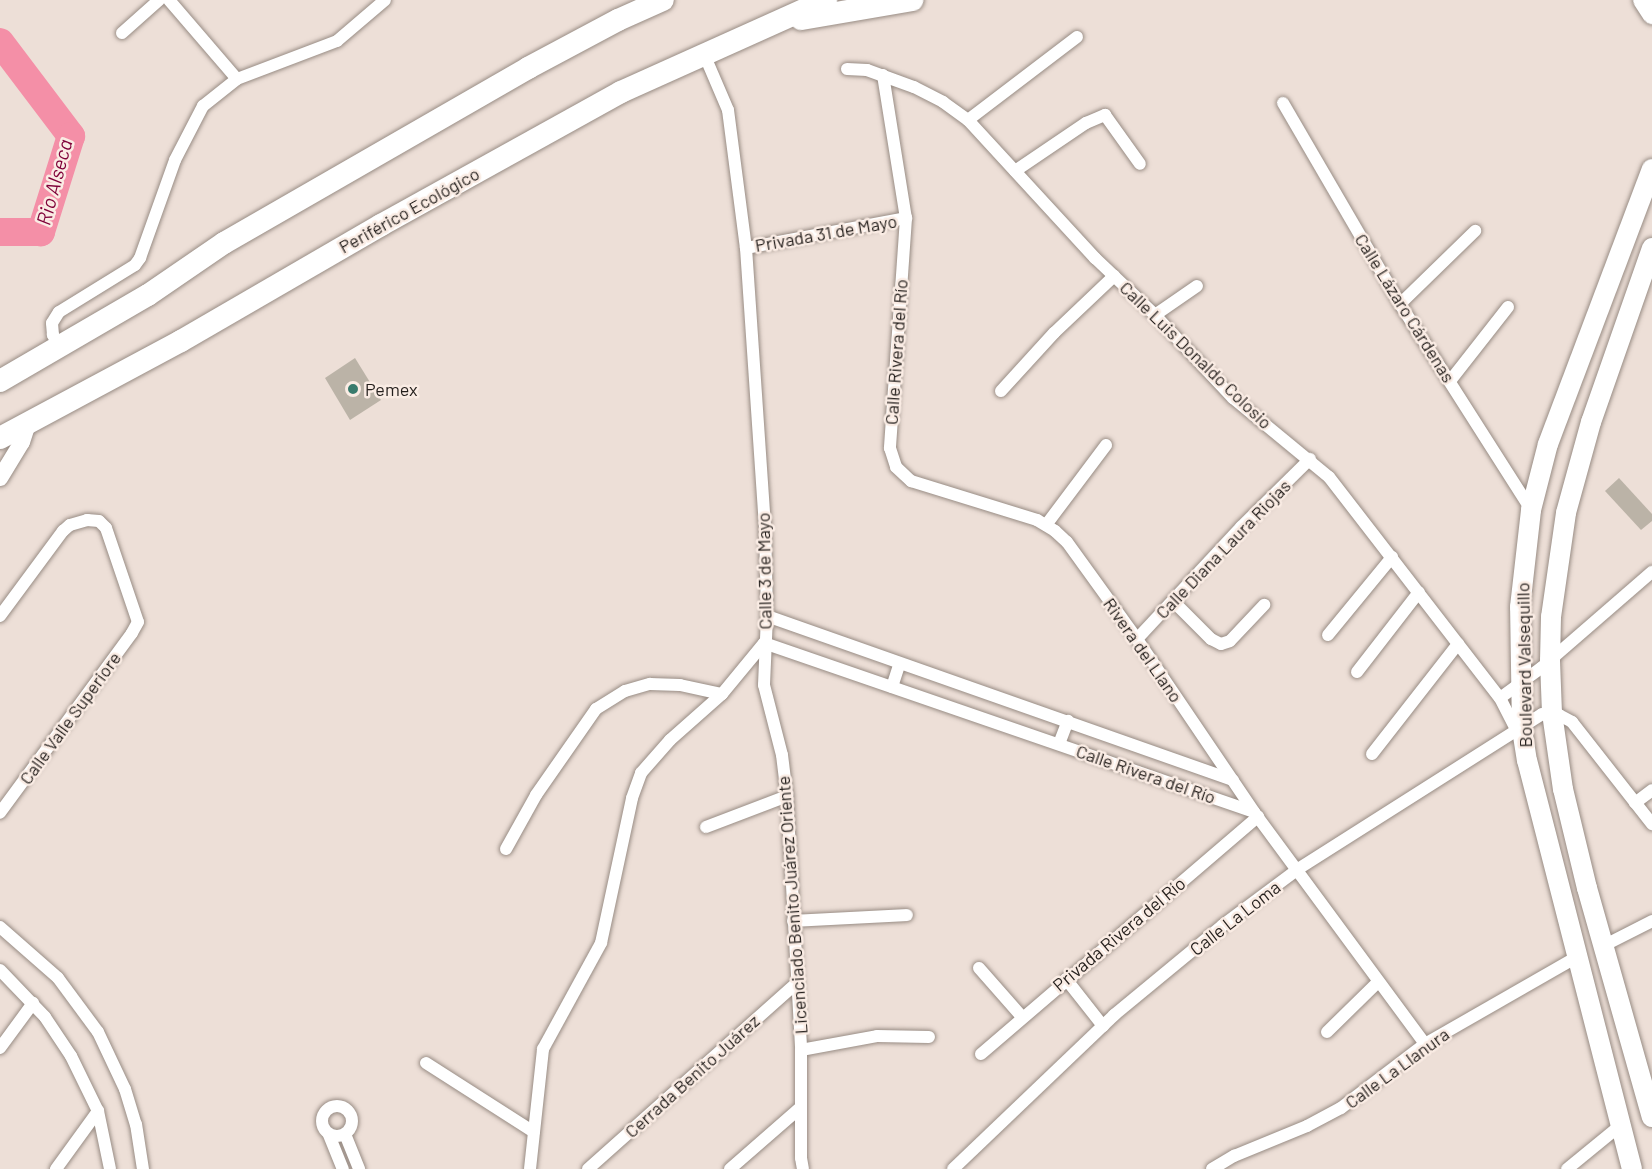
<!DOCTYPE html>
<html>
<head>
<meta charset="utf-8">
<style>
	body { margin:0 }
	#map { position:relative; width:1652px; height:1169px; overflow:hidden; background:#eddfd7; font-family:Barlow,sans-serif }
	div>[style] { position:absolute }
	.river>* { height:28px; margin:-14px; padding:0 14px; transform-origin:14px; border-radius:14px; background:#f48fa7 }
	.building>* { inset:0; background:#bbb3a7 }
	.roads { filter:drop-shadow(0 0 2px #988c84) drop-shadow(0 0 2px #988c84) }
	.street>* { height:12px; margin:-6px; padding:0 6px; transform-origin:6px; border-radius:6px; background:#fff }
	.street>.ring { margin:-6px; padding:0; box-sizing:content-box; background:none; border:12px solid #fff; border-radius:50% }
	.secondary>* { height:16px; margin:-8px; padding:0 8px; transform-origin:8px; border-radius:8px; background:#fff }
	.primary>* { height:20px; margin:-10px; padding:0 10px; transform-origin:10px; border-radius:10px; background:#fff }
	.highway>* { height:22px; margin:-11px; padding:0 11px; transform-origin:11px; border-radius:11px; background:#fff }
	.dots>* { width:16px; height:16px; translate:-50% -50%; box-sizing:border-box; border:3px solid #faece4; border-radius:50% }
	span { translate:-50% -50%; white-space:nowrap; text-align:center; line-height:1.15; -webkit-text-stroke:5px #faece4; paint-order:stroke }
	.street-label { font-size:18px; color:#241f1c }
	.poi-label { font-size:18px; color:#241f1c }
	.left { translate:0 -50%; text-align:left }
	.water-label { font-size:20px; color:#7e0038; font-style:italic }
</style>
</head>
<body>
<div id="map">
	<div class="river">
		<div style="left:0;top:42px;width:118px;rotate:52.9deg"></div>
		<div style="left:71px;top:136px;width:101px;rotate:107.4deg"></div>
		<div style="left:41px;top:232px;width:41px;rotate:180deg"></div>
	</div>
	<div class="building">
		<div style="clip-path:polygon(355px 358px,381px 400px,350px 420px,325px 378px)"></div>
		<div style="clip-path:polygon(1619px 478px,1652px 514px,1652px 521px,1641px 530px,1605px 491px)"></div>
	</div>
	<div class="roads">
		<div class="street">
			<div style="left:169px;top:0;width:104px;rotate:49.3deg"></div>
			<div style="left:122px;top:33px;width:50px;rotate:-41.7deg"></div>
			<div style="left:704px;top:54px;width:61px;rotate:66.8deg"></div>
			<div style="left:728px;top:110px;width:139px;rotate:82.6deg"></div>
			<div style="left:746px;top:248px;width:279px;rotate:86.1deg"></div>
			<div style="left:765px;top:526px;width:90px;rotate:88.7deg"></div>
			<div style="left:767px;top:616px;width:69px;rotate:92.5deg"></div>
			<div style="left:764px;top:685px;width:72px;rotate:75.6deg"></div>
			<div style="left:782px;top:755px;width:41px;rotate:83deg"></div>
			<div style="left:787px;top:796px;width:254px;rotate:86.8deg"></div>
			<div style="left:801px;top:1050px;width:108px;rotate:90deg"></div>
			<div style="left:801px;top:1158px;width:11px;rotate:80deg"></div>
			<div style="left:847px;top:69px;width:20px;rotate:3deg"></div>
			<div style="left:867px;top:70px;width:50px;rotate:19.9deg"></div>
			<div style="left:914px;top:87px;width:33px;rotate:27deg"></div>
			<div style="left:943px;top:102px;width:31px;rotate:36deg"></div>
			<div style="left:968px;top:120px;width:188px;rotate:47.4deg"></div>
			<div style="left:1095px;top:258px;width:83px;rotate:43.5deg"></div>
			<div style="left:1155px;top:315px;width:114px;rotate:46.8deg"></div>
			<div style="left:1233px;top:398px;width:124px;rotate:39.5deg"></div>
			<div style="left:1329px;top:477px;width:279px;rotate:52.3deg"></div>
			<div style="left:1500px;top:698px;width:38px;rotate:63deg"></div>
			<div style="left:883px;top:75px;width:145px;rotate:80.9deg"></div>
			<div style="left:906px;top:218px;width:231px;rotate:94deg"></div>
			<div style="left:890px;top:448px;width:20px;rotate:72deg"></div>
			<div style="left:896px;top:467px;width:21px;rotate:43deg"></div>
			<div style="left:911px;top:481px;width:132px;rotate:17.2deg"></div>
			<div style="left:1037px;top:520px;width:21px;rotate:31deg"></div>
			<div style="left:1055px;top:531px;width:16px;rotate:43deg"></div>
			<div style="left:1067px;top:542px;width:120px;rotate:54.2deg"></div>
			<div style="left:1137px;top:639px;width:209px;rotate:55.9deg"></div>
			<div style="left:1254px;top:812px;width:288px;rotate:53.6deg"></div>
			<div style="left:1283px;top:103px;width:233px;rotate:59.8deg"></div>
			<div style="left:1400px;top:304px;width:244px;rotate:57.5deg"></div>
			<div style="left:968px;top:120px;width:137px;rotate:-37.3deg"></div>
			<div style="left:1015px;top:171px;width:86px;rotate:-34.1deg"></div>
			<div style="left:1086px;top:123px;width:21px;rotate:-23deg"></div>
			<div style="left:1105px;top:115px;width:60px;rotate:54.5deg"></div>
			<div style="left:746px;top:248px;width:163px;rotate:-10.6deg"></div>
			<div style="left:1400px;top:304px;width:105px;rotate:-44.2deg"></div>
			<div style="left:1155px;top:315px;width:51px;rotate:-34.6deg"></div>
			<div style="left:59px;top:346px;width:13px;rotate:-119deg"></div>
			<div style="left:53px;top:335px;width:12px;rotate:-95deg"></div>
			<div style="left:52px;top:323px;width:13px;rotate:-58deg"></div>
			<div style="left:59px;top:312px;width:89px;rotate:-31.7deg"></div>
			<div style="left:135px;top:265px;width:9px;rotate:-54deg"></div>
			<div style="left:140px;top:258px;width:104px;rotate:-70.3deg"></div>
			<div style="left:175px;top:160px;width:61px;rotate:-62.6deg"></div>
			<div style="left:203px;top:106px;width:43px;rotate:-38.5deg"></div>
			<div style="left:237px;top:79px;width:107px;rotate:-20.8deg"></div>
			<div style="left:337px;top:41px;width:63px;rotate:-40.5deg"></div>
			<div style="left:1450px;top:381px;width:94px;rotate:-51.9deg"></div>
			<div style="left:1001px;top:391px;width:79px;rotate:-47.6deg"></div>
			<div style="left:1054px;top:333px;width:83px;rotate:-43.5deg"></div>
			<div style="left:1046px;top:525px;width:100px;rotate:-53.1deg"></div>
			<div style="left:1173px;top:601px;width:54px;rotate:45deg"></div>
			<div style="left:1211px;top:639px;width:11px;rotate:27deg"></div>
			<div style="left:1221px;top:644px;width:9px;rotate:-18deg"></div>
			<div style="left:1230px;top:641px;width:50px;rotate:-46.6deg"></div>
			<div style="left:0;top:616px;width:106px;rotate:-53.5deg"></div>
			<div style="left:63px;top:531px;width:9px;rotate:-41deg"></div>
			<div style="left:70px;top:525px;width:18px;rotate:-16deg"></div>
			<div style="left:87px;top:520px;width:12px;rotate:5deg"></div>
			<div style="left:99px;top:521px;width:10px;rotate:45deg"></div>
			<div style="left:106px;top:528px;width:99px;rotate:71.2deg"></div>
			<div style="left:138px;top:622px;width:13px;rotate:119deg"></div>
			<div style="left:132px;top:633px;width:223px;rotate:126.3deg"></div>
			<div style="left:767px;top:616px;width:494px;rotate:19.4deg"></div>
			<div style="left:1328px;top:635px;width:101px;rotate:-50.6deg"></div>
			<div style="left:1137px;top:639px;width:153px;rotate:-47.1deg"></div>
			<div style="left:1241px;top:527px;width:97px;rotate:-44.6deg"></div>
			<div style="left:764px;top:643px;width:518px;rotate:19.03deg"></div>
			<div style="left:1357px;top:672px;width:101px;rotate:-52.2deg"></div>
			<div style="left:892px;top:687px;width:25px;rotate:-72deg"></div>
			<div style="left:1500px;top:698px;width:51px;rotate:-36.2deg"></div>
			<div style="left:1541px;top:668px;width:147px;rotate:-40.9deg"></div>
			<div style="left:1059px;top:744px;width:25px;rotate:-69deg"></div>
			<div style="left:1372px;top:754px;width:140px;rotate:-52deg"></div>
			<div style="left:1635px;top:803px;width:21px;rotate:-37deg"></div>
			<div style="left:706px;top:827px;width:87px;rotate:-20.9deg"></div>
			<div style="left:506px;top:849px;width:62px;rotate:-60.9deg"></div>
			<div style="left:536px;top:795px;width:105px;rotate:-55.1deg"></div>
			<div style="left:596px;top:709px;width:34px;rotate:-32deg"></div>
			<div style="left:625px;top:691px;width:26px;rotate:-16deg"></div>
			<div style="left:650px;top:684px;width:30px;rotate:2deg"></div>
			<div style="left:680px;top:685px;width:43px;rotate:12.1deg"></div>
			<div style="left:793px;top:921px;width:114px;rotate:-3deg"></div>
			<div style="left:0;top:927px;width:77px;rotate:41.3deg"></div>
			<div style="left:58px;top:978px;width:67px;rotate:53.5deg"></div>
			<div style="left:98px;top:1032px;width:63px;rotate:64.7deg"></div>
			<div style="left:125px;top:1089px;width:37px;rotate:73deg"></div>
			<div style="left:136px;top:1124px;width:46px;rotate:81.2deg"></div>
			<div style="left:1603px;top:946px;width:55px;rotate:-27deg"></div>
			<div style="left:979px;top:968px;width:65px;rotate:48.7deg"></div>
			<div style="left:0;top:970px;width:65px;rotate:46.2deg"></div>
			<div style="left:45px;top:1017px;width:47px;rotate:56.3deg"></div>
			<div style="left:71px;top:1056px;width:61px;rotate:63.9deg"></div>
			<div style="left:98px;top:1111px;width:59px;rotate:78.3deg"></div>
			<div style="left:1066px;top:979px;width:60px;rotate:51.8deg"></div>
			<div style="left:1327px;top:1032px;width:71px;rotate:-44.4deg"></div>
			<div style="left:0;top:1048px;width:56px;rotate:-53.7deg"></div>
			<div style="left:801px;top:1050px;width:77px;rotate:-10.4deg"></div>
			<div style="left:877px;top:1036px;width:52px;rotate:1.1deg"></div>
			<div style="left:981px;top:1054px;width:365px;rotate:-40.6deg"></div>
			<div style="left:426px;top:1063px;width:128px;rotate:32.6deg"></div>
			<div class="ring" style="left:322px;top:1106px;width:18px;height:18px"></div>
			<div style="left:345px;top:1134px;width:38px;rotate:68deg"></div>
			<div style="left:329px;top:1135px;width:37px;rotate:68deg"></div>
			<div style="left:56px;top:1169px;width:72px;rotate:-54.1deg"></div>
			<div style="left:530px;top:1169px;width:121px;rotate:-83.8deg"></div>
			<div style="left:543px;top:1049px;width:121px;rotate:-61.3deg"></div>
			<div style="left:601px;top:943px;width:148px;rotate:-77.9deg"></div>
			<div style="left:632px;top:798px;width:27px;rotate:-70deg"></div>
			<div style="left:641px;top:773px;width:44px;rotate:-48.7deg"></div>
			<div style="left:670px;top:740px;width:69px;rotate:-41.5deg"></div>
			<div style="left:722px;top:694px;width:66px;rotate:-50.5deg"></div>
			<div style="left:588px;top:1169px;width:278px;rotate:-41.7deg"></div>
			<div style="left:730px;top:1169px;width:93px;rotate:-41.1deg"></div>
			<div style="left:953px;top:1169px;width:223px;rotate:-43.7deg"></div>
			<div style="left:1114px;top:1015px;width:141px;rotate:-39.5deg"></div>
			<div style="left:1223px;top:925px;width:94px;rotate:-36.7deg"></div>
			<div style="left:1298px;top:869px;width:289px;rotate:-32.4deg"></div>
			<div style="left:1542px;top:714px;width:17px;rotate:3deg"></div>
			<div style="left:1559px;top:715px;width:15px;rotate:28deg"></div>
			<div style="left:1572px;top:722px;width:130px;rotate:51.9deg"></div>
			<div style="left:1212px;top:1169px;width:26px;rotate:-31deg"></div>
			<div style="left:1234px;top:1156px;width:79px;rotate:-22.3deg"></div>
			<div style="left:1307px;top:1126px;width:38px;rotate:-28deg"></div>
			<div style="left:1341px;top:1108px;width:106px;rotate:-37.3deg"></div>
			<div style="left:1425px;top:1044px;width:175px;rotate:-29.8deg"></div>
			<div style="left:1567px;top:1169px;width:70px;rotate:-39.2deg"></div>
		</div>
		<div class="secondary">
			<div style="left:0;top:478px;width:42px;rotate:-58.6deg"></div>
			<div style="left:22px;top:442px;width:19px;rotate:-72deg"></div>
		</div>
		<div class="primary">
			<div style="left:1643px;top:0;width:17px;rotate:57deg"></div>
			<div style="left:1652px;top:248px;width:184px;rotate:109.3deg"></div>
			<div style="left:1591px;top:422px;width:94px;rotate:105.4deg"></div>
			<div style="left:1566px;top:513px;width:105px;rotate:98.2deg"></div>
			<div style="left:1551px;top:617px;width:44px;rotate:91.3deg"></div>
			<div style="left:1550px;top:661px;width:52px;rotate:87.8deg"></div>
			<div style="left:1552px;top:713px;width:77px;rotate:81.8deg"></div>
			<div style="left:1563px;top:789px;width:102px;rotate:76.4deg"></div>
			<div style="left:1587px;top:888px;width:238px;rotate:74.2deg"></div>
			<div style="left:1632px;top:1169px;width:421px;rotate:-104.4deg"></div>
			<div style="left:1527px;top:761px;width:32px;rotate:-99deg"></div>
			<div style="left:1522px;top:729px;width:122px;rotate:-90.9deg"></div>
			<div style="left:1520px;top:607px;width:98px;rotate:-83.5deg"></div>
			<div style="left:1531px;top:510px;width:68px;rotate:-75.6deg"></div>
			<div style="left:1548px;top:444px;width:294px;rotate:-69.3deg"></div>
		</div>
		<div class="highway">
			<div style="left:801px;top:19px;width:113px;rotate:-9.7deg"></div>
			<div style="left:0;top:381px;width:171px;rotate:-30.2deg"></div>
			<div style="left:148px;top:295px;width:92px;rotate:-34.4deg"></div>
			<div style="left:224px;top:243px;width:351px;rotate:-29.9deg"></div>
			<div style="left:528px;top:68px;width:102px;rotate:-28.1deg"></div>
			<div style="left:618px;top:20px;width:49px;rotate:-24deg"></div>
			<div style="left:0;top:438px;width:205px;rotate:-28.2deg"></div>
			<div style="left:181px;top:341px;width:231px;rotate:-30.1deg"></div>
			<div style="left:381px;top:225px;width:274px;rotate:-29deg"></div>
			<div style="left:621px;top:92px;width:225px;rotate:-24.2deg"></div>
		</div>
	</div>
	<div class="dots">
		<div style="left:353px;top:389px;background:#397b6d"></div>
	</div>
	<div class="street-label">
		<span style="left:409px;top:210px;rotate:-29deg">Periférico Ecológico</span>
		<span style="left:826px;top:233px;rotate:-10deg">Privada 31 de Mayo</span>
		<span style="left:1405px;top:308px;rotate:58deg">Calle Lázaro Cárdenas</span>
		<span style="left:896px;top:352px;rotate:-86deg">Calle Rivera del Río</span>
		<span style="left:1196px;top:355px;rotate:44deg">Calle Luis Donaldo Colosio</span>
		<span style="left:1223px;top:549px;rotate:-46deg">Calle Diana Laura Riojas</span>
		<span style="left:764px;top:571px;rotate:-91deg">Calle 3 de Mayo</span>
		<span style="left:1143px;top:650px;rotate:55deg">Rivera del Llano</span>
		<span style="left:1524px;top:665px;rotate:-91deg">Boulevard Valsequillo</span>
		<span style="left:70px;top:718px;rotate:-54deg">Calle Valle Superiore</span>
		<span style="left:1146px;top:774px;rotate:19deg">Calle Rivera del Río</span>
		<span style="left:792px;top:905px;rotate:-94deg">Licenciado Benito Juárez Oriente</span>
		<span style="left:1235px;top:918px;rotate:-38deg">Calle La Loma</span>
		<span style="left:1119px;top:934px;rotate:-40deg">Privada Rivera del Río</span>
		<span style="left:1397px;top:1068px;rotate:-36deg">Calle La Llanura</span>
		<span style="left:692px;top:1076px;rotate:-42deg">Cerrada Benito Juárez</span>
	</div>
	<div class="poi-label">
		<span class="left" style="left:365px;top:389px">Pemex</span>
	</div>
	<div class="water-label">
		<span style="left:54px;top:182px;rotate:-75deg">Rio Alseca</span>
	</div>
</div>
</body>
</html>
